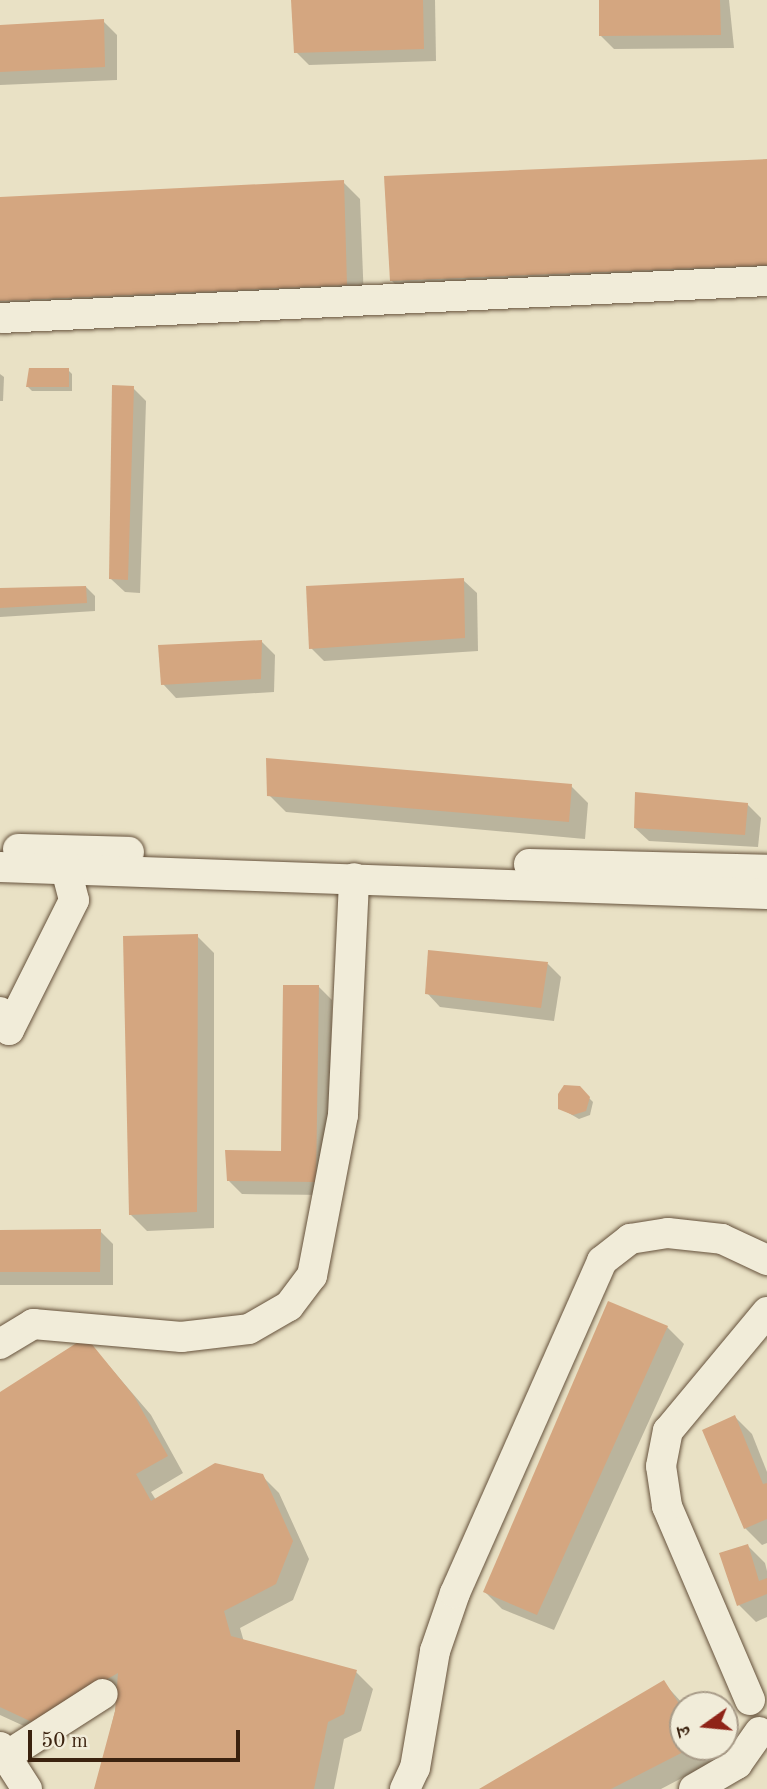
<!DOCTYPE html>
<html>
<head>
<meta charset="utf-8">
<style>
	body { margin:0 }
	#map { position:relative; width:767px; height:1789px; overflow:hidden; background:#e9e1c5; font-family:"Old Standard TT","Noto Serif Devanagari",serif }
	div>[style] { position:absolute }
	.shadow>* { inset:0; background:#0003 }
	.building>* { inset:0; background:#d4a680 }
	.roads { filter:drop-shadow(0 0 2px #66523c) drop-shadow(0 0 2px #66523c) }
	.minor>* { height:30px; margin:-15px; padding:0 15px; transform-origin:15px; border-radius:15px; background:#f1ecd9 }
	span { translate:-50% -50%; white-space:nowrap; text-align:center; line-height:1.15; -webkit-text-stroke:5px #f1ecd9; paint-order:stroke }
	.north { position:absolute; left:669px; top:1691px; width:70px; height:70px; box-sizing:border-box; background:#f1ecd9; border:2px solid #a89b88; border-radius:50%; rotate:255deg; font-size:19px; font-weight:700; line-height:28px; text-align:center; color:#3b220f }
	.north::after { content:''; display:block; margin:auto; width:24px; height:32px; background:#8f2418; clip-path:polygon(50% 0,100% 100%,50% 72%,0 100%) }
	.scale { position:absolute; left:28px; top:1730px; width:212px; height:32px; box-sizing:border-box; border:4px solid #3b220f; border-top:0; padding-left:9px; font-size:21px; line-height:24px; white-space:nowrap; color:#3b220f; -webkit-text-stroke:5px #f1ecd9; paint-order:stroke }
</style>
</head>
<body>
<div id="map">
	<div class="shadow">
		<div style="clip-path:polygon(293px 0,435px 0,436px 61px,309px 65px,296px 52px)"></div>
		<div style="clip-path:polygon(601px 0,729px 0,734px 48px,614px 49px,601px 36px)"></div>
		<div style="clip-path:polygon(103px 21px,117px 35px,117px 80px,0 85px,0 26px)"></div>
		<div style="clip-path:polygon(767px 161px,767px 282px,408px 297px,391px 280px)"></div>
		<div style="clip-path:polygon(343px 182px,360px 199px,364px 301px,0 318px,0 199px)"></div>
		<div style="clip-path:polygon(68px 370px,72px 374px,72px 391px,32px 391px,28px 387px)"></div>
		<div style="clip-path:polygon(0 374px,4px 377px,3px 401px,0 401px)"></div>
		<div style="clip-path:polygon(133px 388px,146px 401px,140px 593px,125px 592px,111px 579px)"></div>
		<div style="clip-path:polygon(463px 580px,477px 593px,478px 651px,324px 661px,311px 648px)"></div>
		<div style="clip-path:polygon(86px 587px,95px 596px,95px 611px,0 617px,0 589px)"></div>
		<div style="clip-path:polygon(261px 641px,275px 655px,274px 692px,176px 698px,163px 684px)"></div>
		<div style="clip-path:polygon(571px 786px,588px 803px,585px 839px,286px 812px,269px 795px)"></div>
		<div style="clip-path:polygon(747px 804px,761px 818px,758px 847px,649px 841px,635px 828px)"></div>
		<div style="clip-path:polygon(197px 936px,214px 953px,214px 1228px,147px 1231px,130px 1214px)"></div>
		<div style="clip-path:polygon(548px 964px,561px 977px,554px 1021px,440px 1007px,427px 993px)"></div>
		<div style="clip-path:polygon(318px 986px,332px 1000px,329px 1195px,242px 1194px,229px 1181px,283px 1152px)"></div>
		<div style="clip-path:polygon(579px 1088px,593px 1102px,590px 1115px,579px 1119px,560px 1108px)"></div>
		<div style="clip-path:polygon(100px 1231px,113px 1244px,113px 1285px,0 1285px,0 1232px)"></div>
		<div style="clip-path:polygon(667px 1327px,684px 1344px,554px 1630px,502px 1609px,485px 1592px)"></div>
		<div style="clip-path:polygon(86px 1339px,151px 1415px,183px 1473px,151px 1492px,156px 1500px,262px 1476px,279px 1493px,309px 1559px,293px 1600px,240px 1628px,244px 1642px,356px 1672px,373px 1689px,361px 1731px,344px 1739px,334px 1789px,96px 1789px,118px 1699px,50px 1738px,0 1715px,0 1394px)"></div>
		<div style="clip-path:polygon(735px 1417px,752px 1434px,767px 1472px,767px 1543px,762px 1545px,745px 1528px)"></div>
		<div style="clip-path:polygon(748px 1546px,765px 1563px,767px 1571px,767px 1617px,756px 1622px,739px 1605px)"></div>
		<div style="clip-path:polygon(663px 1682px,684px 1705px,683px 1747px,711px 1747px,718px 1759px,661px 1789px,482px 1789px)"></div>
	</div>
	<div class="building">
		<div style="clip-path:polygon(291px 0,423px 0,424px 49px,294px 53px)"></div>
		<div style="clip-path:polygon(599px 0,720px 0,721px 35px,599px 36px)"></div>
		<div style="clip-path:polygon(104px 19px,105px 67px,0 72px,0 25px)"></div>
		<div style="clip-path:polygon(767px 159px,767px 265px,390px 281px,384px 176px)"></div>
		<div style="clip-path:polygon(344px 180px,347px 285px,0 301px,0 197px)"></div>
		<div style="clip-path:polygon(29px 368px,69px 368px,69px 387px,26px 387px)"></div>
		<div style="clip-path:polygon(112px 385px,134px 386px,128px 580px,109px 579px)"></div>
		<div style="clip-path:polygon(464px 578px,465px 638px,309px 649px,306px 586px)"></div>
		<div style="clip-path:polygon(86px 586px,87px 603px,0 608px,0 588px)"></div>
		<div style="clip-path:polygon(262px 640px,261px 679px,161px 685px,158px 645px)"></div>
		<div style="clip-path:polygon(266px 758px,572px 784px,569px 822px,267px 796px)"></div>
		<div style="clip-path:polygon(635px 792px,748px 803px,745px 835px,634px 828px)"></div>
		<div style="clip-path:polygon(198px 934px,197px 1212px,129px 1215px,123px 936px)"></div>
		<div style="clip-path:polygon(428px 950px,548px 962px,541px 1008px,425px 994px)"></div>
		<div style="clip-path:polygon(283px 985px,319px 985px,316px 1182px,227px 1181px,225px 1150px,281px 1151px)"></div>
		<div style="clip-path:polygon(564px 1085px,580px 1086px,590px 1097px,586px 1111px,573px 1115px,558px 1109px,558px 1094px)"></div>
		<div style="clip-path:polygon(101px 1229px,100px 1272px,0 1272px,0 1230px)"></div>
		<div style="clip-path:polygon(608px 1301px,668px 1326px,537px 1615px,483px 1592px)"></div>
		<div style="clip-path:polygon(86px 1337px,134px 1396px,168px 1456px,136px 1474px,151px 1501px,215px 1463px,263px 1474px,293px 1541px,276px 1584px,224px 1611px,231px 1636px,357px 1670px,344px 1714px,328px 1722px,314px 1789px,94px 1789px,115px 1711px,118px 1673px,32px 1722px,0 1707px,0 1392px)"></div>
		<div style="clip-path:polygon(735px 1415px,763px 1484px,767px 1483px,767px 1519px,744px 1529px,702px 1430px)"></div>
		<div style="clip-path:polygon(748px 1544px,759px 1581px,767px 1578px,767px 1594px,737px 1606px,719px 1553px)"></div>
		<div style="clip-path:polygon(664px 1680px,683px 1710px,683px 1747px,693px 1747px,611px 1789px,479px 1789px)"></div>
	</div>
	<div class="roads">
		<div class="minor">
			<div style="left:0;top:318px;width:768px;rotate:-2.76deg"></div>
			<div style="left:18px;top:849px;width:111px;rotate:1.5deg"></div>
			<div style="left:529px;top:864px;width:238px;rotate:1.4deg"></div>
			<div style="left:0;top:867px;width:767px;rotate:2.02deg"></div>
			<div style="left:0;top:1012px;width:20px;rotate:63deg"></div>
			<div style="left:9px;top:1030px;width:145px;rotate:-63.4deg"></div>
			<div style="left:74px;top:900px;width:48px;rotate:-104.6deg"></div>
			<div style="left:0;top:1344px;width:39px;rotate:-31deg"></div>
			<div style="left:33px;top:1324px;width:149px;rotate:5deg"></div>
			<div style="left:181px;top:1337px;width:68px;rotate:-6.7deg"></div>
			<div style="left:249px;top:1329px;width:46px;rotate:-29.9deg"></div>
			<div style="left:289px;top:1306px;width:38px;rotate:-53deg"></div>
			<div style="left:312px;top:1276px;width:164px;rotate:-79.1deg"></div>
			<div style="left:343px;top:1115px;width:237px;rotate:-87.3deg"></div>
			<div style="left:750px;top:1700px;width:211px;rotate:-113.2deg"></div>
			<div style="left:667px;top:1506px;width:40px;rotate:-98.5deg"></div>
			<div style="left:661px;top:1466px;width:36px;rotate:-79deg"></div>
			<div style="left:668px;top:1431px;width:155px;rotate:-50.2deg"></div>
			<div style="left:0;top:1747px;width:50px;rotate:57.3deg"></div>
			<div style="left:0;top:1760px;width:122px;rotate:-32.7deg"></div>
			<div style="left:405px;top:1789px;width:23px;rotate:-65deg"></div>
			<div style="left:415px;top:1768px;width:119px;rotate:-80.3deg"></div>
			<div style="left:435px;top:1651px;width:61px;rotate:-71deg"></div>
			<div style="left:455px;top:1593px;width:363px;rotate:-66.1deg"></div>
			<div style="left:602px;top:1261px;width:36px;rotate:-38deg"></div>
			<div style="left:630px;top:1239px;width:38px;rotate:-9deg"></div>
			<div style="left:668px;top:1233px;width:54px;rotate:6.3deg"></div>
			<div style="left:722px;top:1239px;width:50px;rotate:25deg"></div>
			<div style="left:694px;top:1789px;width:50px;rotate:-30.2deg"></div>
			<div style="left:737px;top:1764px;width:39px;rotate:-55deg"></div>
		</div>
	</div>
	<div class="north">उ</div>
	<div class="scale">50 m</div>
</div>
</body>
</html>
